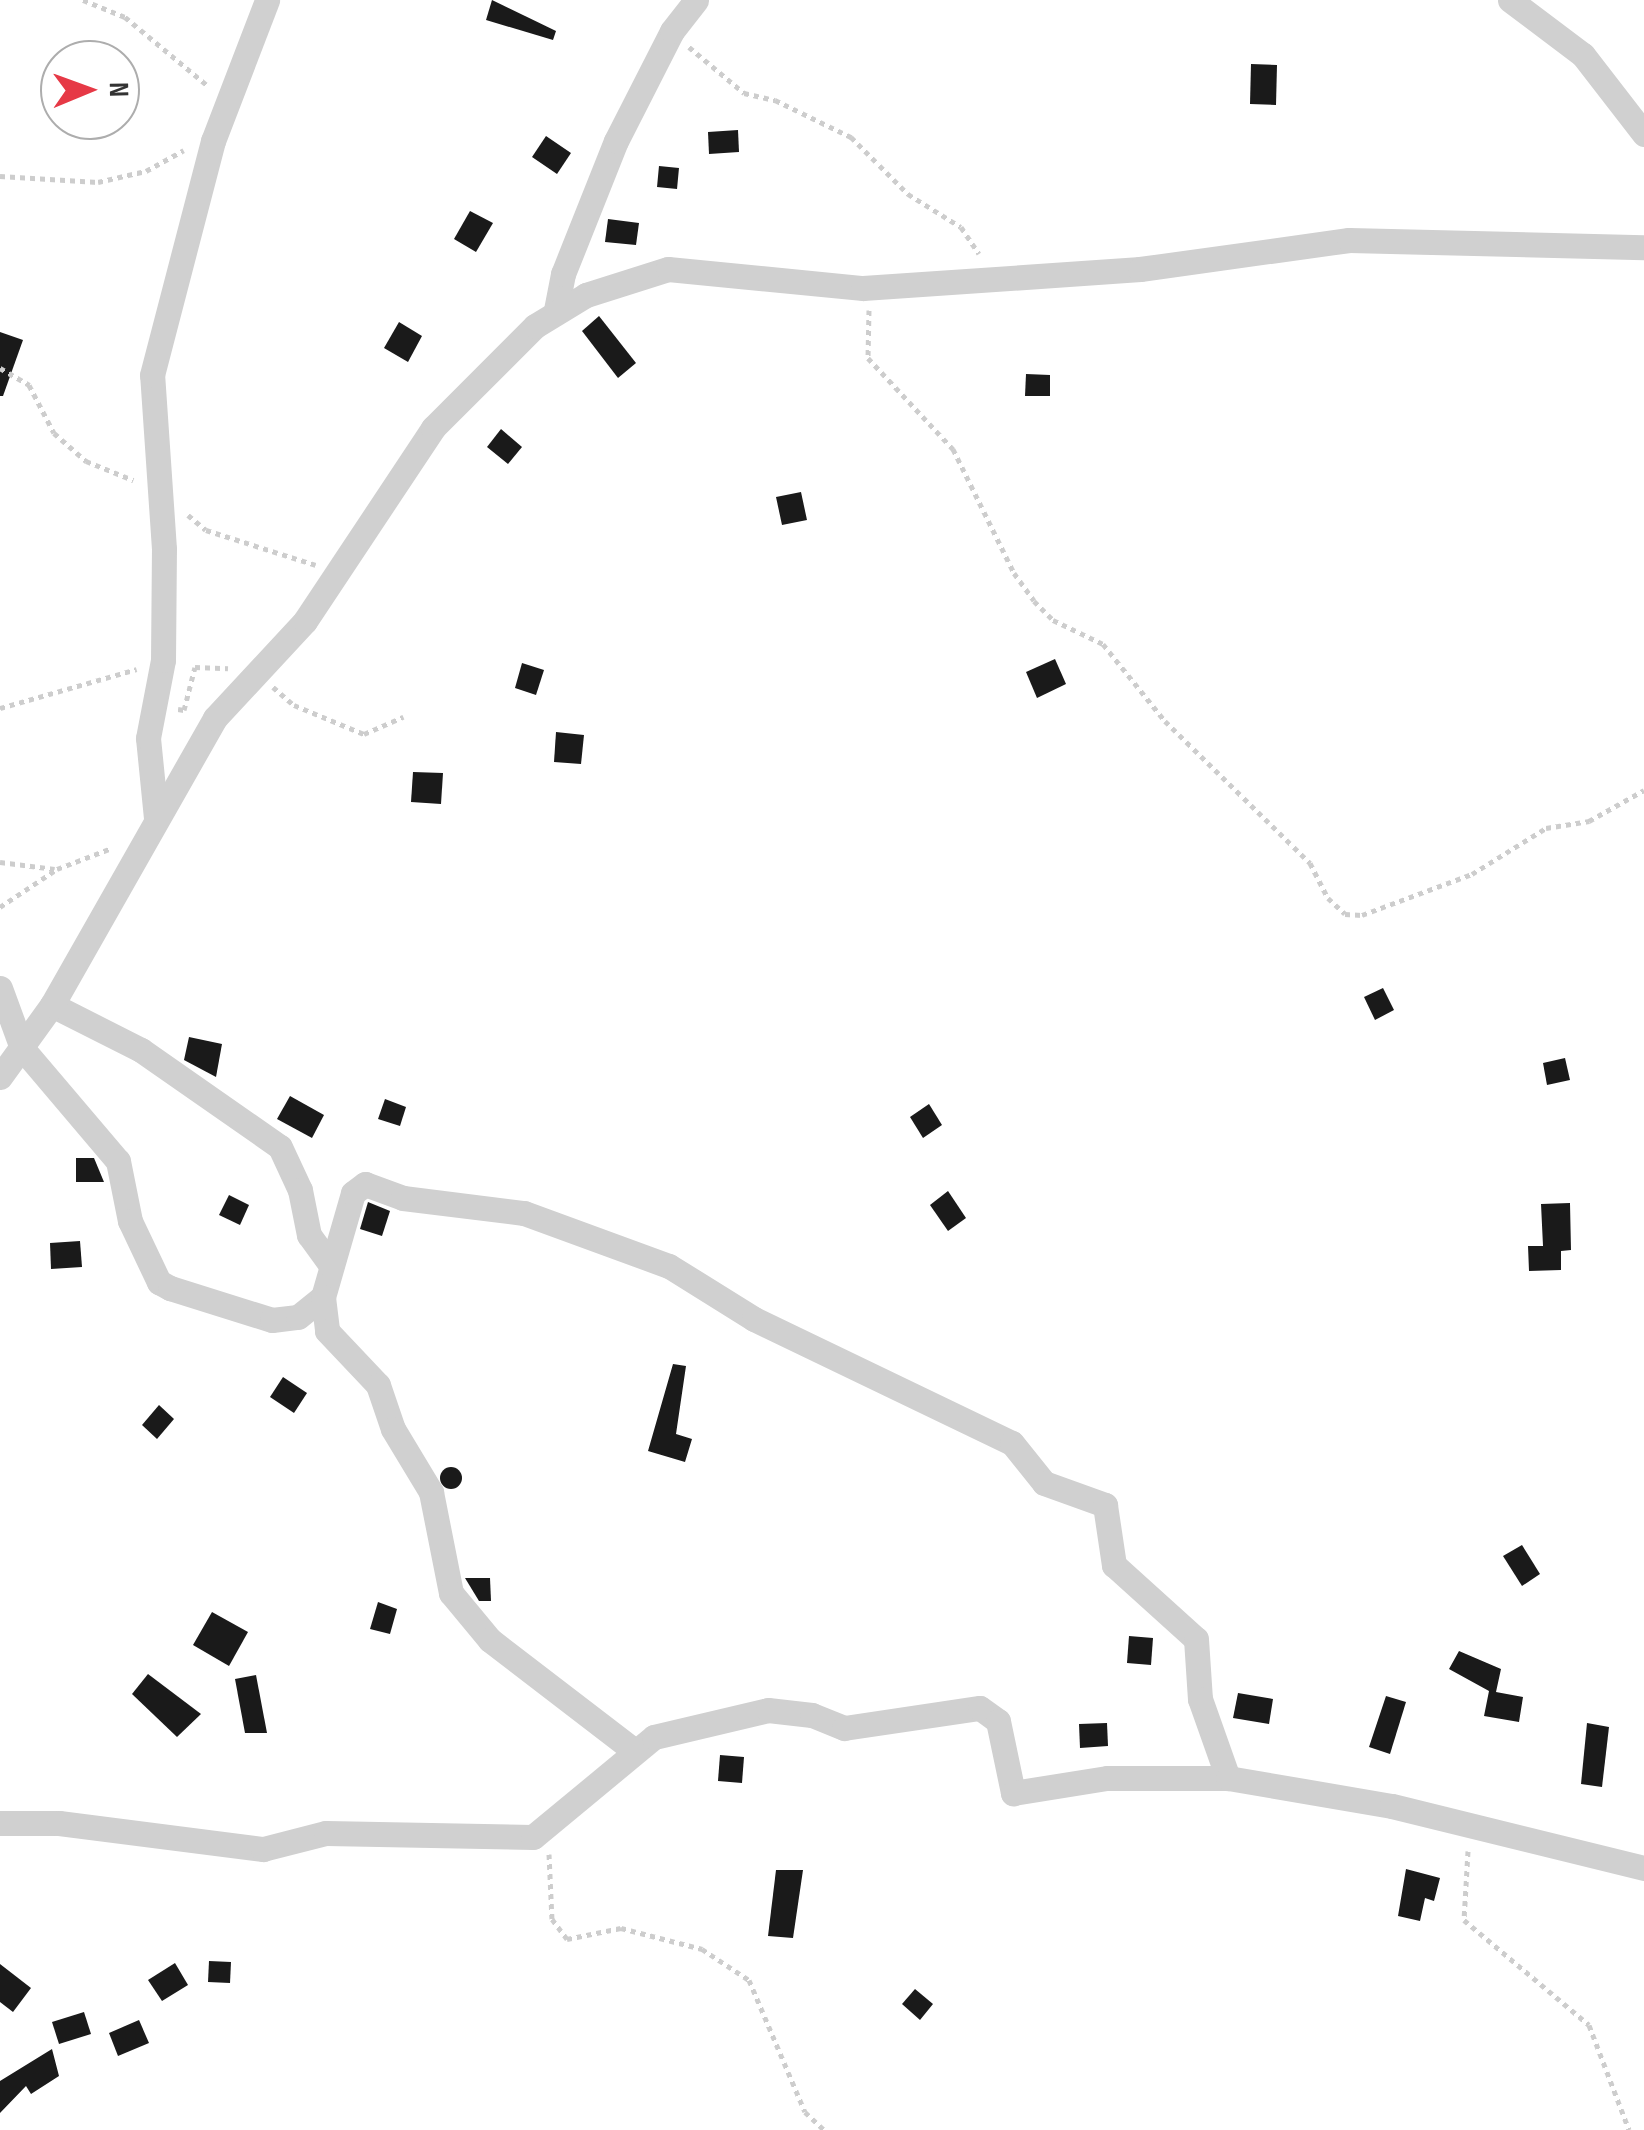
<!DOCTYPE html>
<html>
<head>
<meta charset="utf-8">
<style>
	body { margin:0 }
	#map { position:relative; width:1644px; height:2130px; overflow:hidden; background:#fff; font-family:"Sofia Sans Condensed",sans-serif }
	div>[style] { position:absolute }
	.building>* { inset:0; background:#1a1a1a }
	.round { border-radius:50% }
	.path>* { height:5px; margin-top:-2.5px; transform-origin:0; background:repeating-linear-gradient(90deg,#cdcdcd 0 5px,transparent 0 10px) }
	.street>* { height:25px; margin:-12.5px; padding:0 12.5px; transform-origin:12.5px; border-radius:12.5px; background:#d0d0d0 }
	span { translate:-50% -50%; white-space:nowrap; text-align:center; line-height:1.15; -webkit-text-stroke:10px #fff; paint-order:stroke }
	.north { position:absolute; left:40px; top:40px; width:100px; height:100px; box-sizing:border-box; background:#fff; border:2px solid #adadad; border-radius:50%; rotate:89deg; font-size:28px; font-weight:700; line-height:40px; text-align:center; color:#333 }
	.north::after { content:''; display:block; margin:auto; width:35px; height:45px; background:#e63946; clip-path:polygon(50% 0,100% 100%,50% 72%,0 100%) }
</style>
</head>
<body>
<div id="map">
	<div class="building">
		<div style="clip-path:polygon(492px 0,556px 31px,553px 40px,486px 20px)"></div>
		<div style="clip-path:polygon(1251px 64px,1277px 65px,1276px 105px,1250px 104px)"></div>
		<div style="clip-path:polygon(738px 130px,739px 152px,709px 154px,708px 132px)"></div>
		<div style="clip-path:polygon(546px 136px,571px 153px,557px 174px,532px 157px)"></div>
		<div style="clip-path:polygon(659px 166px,679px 168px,677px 189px,657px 187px)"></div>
		<div style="clip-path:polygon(470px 211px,493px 223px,476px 252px,454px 239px)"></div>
		<div style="clip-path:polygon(608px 219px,639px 223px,636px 245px,605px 242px)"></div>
		<div style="clip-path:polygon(599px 316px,636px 363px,618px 378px,582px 331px)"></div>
		<div style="clip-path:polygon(399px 322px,422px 336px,408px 362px,384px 348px)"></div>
		<div style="clip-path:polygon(0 332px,23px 340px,3px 396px,0 396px)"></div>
		<div style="clip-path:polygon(1026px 374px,1050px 375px,1050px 396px,1025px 396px)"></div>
		<div style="clip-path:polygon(501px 429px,522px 447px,508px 464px,487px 447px)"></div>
		<div style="clip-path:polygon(801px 492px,807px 520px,782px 525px,776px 497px)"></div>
		<div style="clip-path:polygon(1055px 659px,1066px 684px,1037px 698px,1026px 672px)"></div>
		<div style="clip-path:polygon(522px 663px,544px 670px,536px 695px,515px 688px)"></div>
		<div style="clip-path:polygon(556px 732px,584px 735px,581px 764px,554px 762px)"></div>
		<div style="clip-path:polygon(413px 772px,443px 773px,441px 804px,411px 802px)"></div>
		<div style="clip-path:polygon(1383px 988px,1394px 1010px,1375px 1020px,1364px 997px)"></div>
		<div style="clip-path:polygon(189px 1037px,222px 1044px,216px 1077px,184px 1060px)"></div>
		<div style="clip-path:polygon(1565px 1058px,1570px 1080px,1547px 1085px,1543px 1063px)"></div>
		<div style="clip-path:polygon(290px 1096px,324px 1115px,312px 1138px,277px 1119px)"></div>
		<div style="clip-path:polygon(385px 1099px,406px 1107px,400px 1126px,378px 1119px)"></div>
		<div style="clip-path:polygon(929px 1104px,942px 1125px,923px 1138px,910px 1117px)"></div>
		<div style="clip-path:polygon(76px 1158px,94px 1158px,104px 1182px,76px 1182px)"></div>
		<div style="clip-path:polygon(948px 1191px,966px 1218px,948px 1231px,930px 1205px)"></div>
		<div style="clip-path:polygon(229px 1195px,249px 1205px,240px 1225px,219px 1215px)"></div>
		<div style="clip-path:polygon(368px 1202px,390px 1211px,382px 1236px,360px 1229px)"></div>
		<div style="clip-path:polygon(1570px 1203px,1571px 1250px,1561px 1251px,1561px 1270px,1529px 1271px,1528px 1246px,1543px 1246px,1541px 1204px)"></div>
		<div style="clip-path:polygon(80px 1241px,82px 1267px,51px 1269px,50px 1243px)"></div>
		<div style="clip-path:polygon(673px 1364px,686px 1366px,676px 1434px,692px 1439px,685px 1462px,648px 1451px)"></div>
		<div style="clip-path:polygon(283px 1377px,307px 1393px,294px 1413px,270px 1397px)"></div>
		<div style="clip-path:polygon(159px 1405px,174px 1419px,157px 1439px,142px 1425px)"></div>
		<div class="round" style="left:440px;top:1467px;width:22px;height:22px"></div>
		<div style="clip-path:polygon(1522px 1545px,1540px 1574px,1522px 1586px,1503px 1556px)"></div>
		<div style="clip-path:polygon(465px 1578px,490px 1578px,491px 1601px,479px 1601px)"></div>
		<div style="clip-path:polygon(378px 1602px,397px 1609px,390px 1634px,370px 1629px)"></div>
		<div style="clip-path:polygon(212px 1612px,248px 1632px,229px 1666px,193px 1645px)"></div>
		<div style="clip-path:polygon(1129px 1636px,1153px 1638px,1151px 1665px,1127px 1663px)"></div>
		<div style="clip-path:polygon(1459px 1651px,1501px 1669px,1496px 1692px,1523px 1697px,1519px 1722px,1484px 1716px,1489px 1691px,1449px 1669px)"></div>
		<div style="clip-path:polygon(148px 1674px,201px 1714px,177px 1737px,132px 1694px)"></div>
		<div style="clip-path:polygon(256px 1675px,267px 1733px,245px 1733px,235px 1679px)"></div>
		<div style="clip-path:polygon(1238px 1693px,1273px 1699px,1269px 1724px,1233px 1718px)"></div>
		<div style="clip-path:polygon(1386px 1696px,1406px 1702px,1390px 1754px,1369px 1747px)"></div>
		<div style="clip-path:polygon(1107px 1723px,1108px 1746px,1080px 1748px,1079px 1724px)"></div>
		<div style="clip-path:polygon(1587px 1723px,1609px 1727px,1602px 1787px,1581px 1784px)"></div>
		<div style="clip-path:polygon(720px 1755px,744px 1757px,742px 1783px,718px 1781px)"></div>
		<div style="clip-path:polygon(1406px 1869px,1440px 1878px,1434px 1901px,1425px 1898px,1420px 1921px,1398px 1916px)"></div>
		<div style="clip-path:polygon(776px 1870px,803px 1870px,793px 1938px,768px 1936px)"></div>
		<div style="clip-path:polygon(209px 1961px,231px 1962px,230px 1983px,208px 1982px)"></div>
		<div style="clip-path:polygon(175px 1963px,188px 1985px,162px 2001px,148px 1980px)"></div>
		<div style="clip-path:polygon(0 1964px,31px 1988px,13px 2012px,0 2002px)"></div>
		<div style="clip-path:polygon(915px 1989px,933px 2004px,920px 2020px,902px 2004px)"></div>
		<div style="clip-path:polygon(84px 2012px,91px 2034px,59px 2044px,52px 2022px)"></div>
		<div style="clip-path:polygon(139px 2020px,149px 2043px,118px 2056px,109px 2033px)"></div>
		<div style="clip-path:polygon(52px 2049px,59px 2076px,31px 2094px,26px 2086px,0 2113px,0 2081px)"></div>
	</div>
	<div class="path">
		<div style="left:83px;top:0;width:45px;rotate:22deg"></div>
		<div style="left:125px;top:17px;width:107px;rotate:39.7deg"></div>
		<div style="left:689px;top:47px;width:72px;rotate:39.9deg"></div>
		<div style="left:744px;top:93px;width:32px;rotate:13deg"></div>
		<div style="left:775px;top:100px;width:85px;rotate:26deg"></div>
		<div style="left:851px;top:137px;width:81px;rotate:45deg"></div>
		<div style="left:908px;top:194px;width:62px;rotate:31.9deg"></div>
		<div style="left:961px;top:227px;width:32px;rotate:56deg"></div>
		<div style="left:0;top:176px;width:98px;rotate:3.5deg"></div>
		<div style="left:98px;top:182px;width:49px;rotate:-12.9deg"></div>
		<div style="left:146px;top:171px;width:43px;rotate:-28.9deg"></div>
		<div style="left:869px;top:310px;width:48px;rotate:91.2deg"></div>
		<div style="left:868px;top:358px;width:125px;rotate:47deg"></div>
		<div style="left:953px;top:449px;width:138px;rotate:63.8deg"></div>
		<div style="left:1014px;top:573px;width:34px;rotate:54deg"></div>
		<div style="left:1034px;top:601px;width:27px;rotate:45deg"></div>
		<div style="left:1053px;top:620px;width:55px;rotate:25.6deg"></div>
		<div style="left:1103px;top:644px;width:99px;rotate:51.2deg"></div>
		<div style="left:1165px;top:721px;width:203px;rotate:44.4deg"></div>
		<div style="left:1310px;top:863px;width:39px;rotate:63deg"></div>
		<div style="left:1328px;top:898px;width:23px;rotate:43deg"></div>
		<div style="left:1345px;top:914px;width:17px;rotate:3deg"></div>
		<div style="left:1362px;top:915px;width:117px;rotate:-20.4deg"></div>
		<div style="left:1472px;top:874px;width:87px;rotate:-31.9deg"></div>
		<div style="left:1546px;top:828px;width:44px;rotate:-9.2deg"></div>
		<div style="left:1589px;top:821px;width:63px;rotate:-29.4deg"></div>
		<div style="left:0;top:368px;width:34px;rotate:30deg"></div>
		<div style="left:29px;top:385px;width:54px;rotate:62.5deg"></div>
		<div style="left:54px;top:433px;width:43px;rotate:41.2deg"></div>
		<div style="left:86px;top:461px;width:51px;rotate:22deg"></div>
		<div style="left:188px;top:515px;width:23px;rotate:40deg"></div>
		<div style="left:206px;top:530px;width:115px;rotate:17.7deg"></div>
		<div style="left:273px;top:687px;width:28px;rotate:41deg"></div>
		<div style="left:294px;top:705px;width:76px;rotate:22.5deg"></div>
		<div style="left:364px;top:734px;width:43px;rotate:-23.6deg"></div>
		<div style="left:0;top:708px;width:142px;rotate:-15.9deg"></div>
		<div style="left:178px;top:709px;width:6px;rotate:9deg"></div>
		<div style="left:184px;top:710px;width:44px;rotate:-75.7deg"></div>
		<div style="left:195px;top:667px;width:33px;rotate:2deg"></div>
		<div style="left:0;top:862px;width:55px;rotate:7.3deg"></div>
		<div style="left:0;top:907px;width:69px;rotate:-33.7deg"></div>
		<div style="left:57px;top:869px;width:59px;rotate:-20.9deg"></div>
		<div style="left:1468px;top:1851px;width:69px;rotate:93.3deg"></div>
		<div style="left:1464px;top:1920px;width:163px;rotate:40deg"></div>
		<div style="left:1589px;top:2025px;width:112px;rotate:69.1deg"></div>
		<div style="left:549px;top:1854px;width:65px;rotate:87.4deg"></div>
		<div style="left:552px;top:1919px;width:25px;rotate:53deg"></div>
		<div style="left:567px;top:1939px;width:55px;rotate:-11.5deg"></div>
		<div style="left:621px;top:1928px;width:84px;rotate:14.5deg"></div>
		<div style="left:702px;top:1949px;width:56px;rotate:33.4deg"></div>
		<div style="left:749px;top:1980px;width:143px;rotate:67deg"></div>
		<div style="left:805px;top:2112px;width:26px;rotate:43deg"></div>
	</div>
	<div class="street">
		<div style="left:1510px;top:0;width:91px;rotate:37deg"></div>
		<div style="left:1583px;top:55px;width:100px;rotate:52.3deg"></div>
		<div style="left:556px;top:310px;width:37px;rotate:-79deg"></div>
		<div style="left:563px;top:274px;width:143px;rotate:-68.3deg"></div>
		<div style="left:616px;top:141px;width:123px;rotate:-63deg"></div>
		<div style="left:672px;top:31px;width:39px;rotate:-52deg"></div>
		<div style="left:156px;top:818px;width:80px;rotate:-95.7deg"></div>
		<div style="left:148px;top:738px;width:79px;rotate:-79.1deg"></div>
		<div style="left:163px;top:660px;width:111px;rotate:-89.5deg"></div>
		<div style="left:164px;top:549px;width:174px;rotate:-93.9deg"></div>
		<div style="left:152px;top:375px;width:242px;rotate:-75.4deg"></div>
		<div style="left:213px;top:141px;width:151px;rotate:-69deg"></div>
		<div style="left:0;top:988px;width:64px;rotate:69.9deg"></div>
		<div style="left:22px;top:1048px;width:148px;rotate:49.7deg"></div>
		<div style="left:118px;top:1161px;width:61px;rotate:78.7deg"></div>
		<div style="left:130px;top:1221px;width:68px;rotate:64.6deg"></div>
		<div style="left:159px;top:1282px;width:13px;rotate:29deg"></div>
		<div style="left:170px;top:1288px;width:107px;rotate:17.4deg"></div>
		<div style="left:272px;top:1320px;width:26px;rotate:-7deg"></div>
		<div style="left:298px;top:1317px;width:32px;rotate:-39deg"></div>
		<div style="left:323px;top:1297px;width:108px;rotate:-73.9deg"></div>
		<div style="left:353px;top:1193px;width:15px;rotate:-37deg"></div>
		<div style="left:365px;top:1184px;width:40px;rotate:20.2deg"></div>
		<div style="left:403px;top:1198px;width:122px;rotate:7.1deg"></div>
		<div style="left:524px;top:1213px;width:154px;rotate:20.1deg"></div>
		<div style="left:669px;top:1266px;width:100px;rotate:31.9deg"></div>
		<div style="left:754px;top:1319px;width:286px;rotate:25.7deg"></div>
		<div style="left:1012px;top:1443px;width:51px;rotate:51.3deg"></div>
		<div style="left:1044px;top:1483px;width:65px;rotate:19.8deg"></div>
		<div style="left:1105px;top:1505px;width:61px;rotate:81.5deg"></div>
		<div style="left:1114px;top:1565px;width:110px;rotate:42.1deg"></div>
		<div style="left:1196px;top:1639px;width:60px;rotate:86.2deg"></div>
		<div style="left:1200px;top:1699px;width:84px;rotate:70.5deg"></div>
		<div style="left:52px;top:1005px;width:100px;rotate:26.8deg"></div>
		<div style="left:141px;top:1050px;width:169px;rotate:34.9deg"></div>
		<div style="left:280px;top:1147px;width:47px;rotate:65.1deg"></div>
		<div style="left:300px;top:1190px;width:46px;rotate:78.7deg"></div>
		<div style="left:309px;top:1235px;width:37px;rotate:54deg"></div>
		<div style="left:0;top:1077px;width:89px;rotate:-54.2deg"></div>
		<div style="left:52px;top:1005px;width:330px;rotate:-60.4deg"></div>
		<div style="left:215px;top:718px;width:132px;rotate:-47.1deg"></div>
		<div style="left:305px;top:621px;width:232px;rotate:-56.4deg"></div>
		<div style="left:433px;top:428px;width:144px;rotate:-45deg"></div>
		<div style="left:535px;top:326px;width:60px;rotate:-31.3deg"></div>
		<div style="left:586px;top:295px;width:86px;rotate:-17.6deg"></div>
		<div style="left:668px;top:269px;width:196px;rotate:5.6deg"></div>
		<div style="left:863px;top:288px;width:278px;rotate:-3.9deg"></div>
		<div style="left:1140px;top:269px;width:211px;rotate:-7.9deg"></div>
		<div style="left:1349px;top:240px;width:295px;rotate:1.4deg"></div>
		<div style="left:323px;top:1297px;width:34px;rotate:83deg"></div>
		<div style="left:327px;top:1331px;width:74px;rotate:46.6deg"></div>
		<div style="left:378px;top:1385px;width:46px;rotate:71.2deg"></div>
		<div style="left:393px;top:1429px;width:74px;rotate:58.9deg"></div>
		<div style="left:431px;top:1492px;width:103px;rotate:78.8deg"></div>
		<div style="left:451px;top:1593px;width:61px;rotate:50.3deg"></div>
		<div style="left:490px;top:1640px;width:179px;rotate:37.5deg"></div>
		<div style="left:0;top:1823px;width:59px"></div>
		<div style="left:59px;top:1823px;width:206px;rotate:7.3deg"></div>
		<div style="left:263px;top:1849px;width:65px;rotate:-14.3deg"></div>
		<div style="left:326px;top:1833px;width:207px;rotate:1.1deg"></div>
		<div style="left:533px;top:1837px;width:157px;rotate:-39.6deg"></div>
		<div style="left:654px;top:1737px;width:117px;rotate:-13.3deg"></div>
		<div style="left:768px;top:1710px;width:44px;rotate:6.5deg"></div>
		<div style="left:812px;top:1715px;width:35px;rotate:22deg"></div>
		<div style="left:844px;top:1728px;width:137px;rotate:-8.4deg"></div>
		<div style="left:980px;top:1708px;width:22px;rotate:36deg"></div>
		<div style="left:998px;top:1721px;width:74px;rotate:78.2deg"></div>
		<div style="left:1013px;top:1793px;width:95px;rotate:-9.1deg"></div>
		<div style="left:1107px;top:1778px;width:121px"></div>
		<div style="left:1228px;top:1778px;width:166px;rotate:9.7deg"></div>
		<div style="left:1392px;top:1806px;width:260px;rotate:13.8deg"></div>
	</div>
	<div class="north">N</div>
</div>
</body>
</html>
